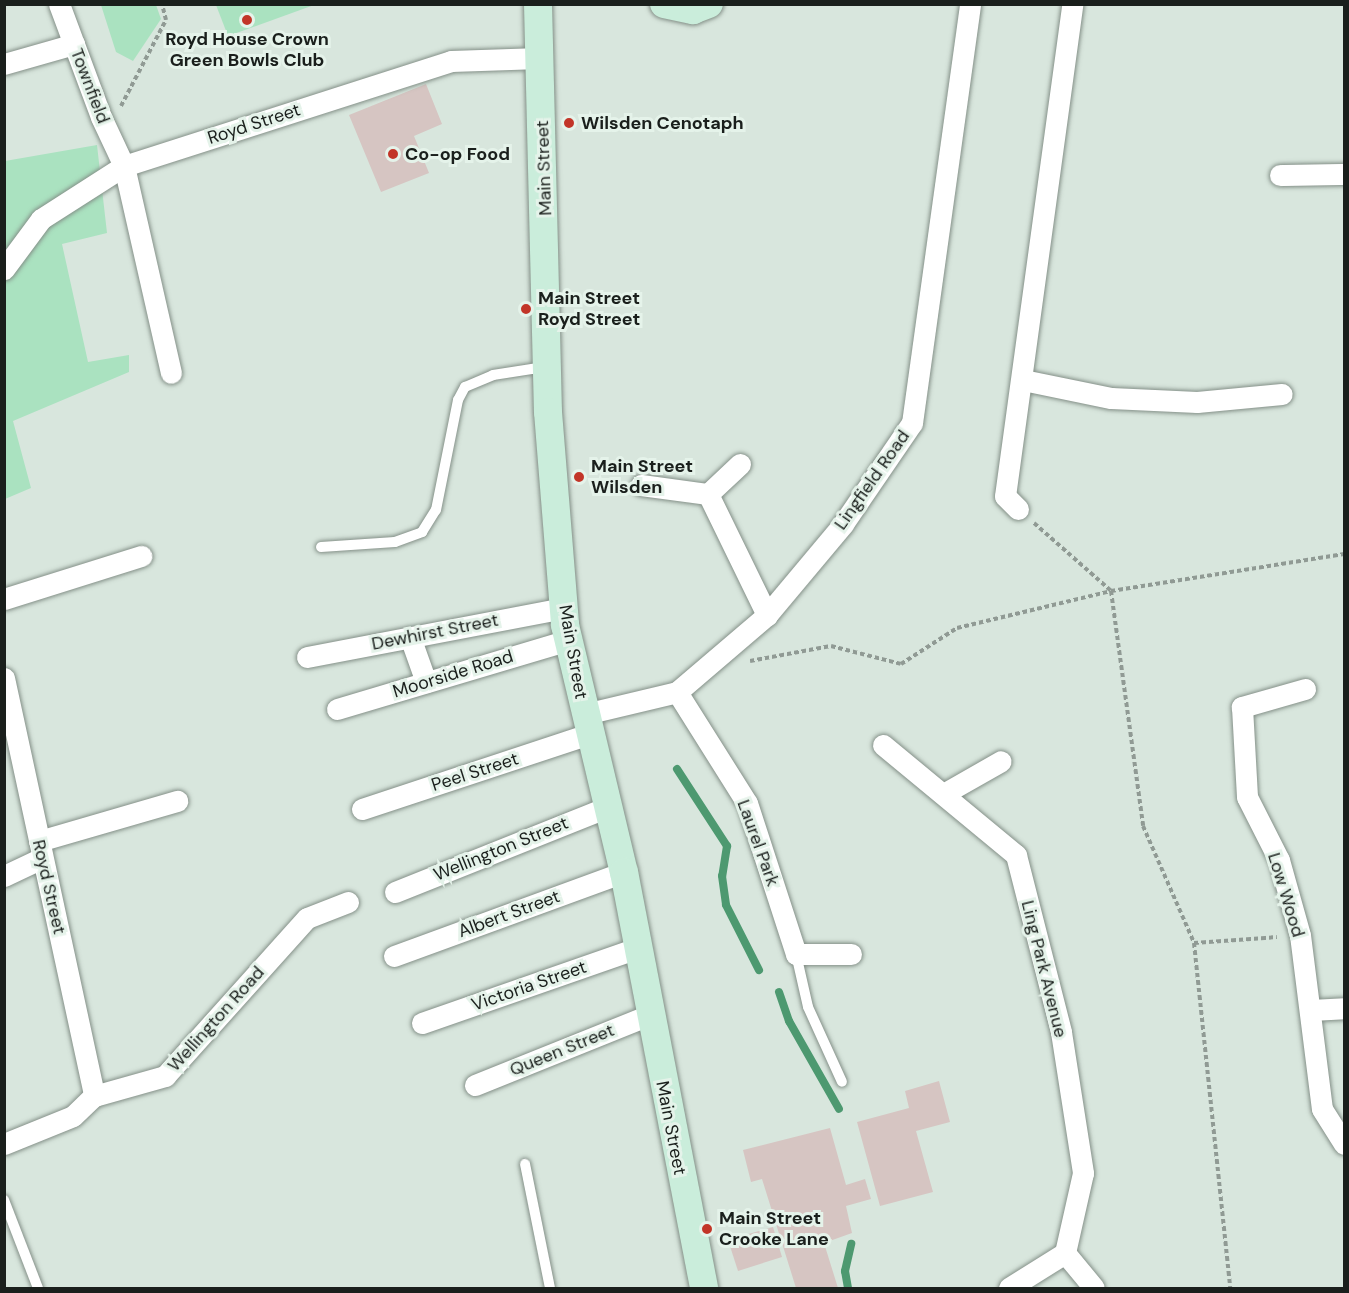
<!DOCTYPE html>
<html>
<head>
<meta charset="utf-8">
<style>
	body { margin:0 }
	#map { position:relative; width:1349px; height:1293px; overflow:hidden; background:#d8e6dd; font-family:"DM Sans",sans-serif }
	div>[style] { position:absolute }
	.green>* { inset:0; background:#aae2c0 }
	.stream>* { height:8px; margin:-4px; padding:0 4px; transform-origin:4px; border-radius:4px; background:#4d9970 }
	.building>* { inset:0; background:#d6c5c2 }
	.path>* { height:4px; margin-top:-2px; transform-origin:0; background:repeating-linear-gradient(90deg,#909a94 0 4.5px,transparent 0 7.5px) }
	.roads { filter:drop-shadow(0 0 2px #849088) drop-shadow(0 0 2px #849088) }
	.lane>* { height:10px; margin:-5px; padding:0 5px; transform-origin:5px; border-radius:5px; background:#fff }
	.street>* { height:21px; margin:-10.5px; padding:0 10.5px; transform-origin:10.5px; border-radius:10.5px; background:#fff }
	.secondary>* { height:28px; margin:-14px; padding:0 14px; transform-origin:14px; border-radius:14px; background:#caeddb }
	.dots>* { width:16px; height:16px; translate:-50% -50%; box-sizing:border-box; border:3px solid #e5f3ea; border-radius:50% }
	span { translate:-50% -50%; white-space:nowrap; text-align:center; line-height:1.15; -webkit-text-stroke:6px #e5f3ea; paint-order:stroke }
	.poi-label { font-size:18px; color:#1a1f1c; font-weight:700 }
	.left { translate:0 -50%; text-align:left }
	.street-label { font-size:18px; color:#1a1f1c }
	.frame { position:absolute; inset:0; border:6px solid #1a1f1c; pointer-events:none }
</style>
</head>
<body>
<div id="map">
	<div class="green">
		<div style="clip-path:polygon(101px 5px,156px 5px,161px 19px,133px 61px,116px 52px)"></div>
		<div style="clip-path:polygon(216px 5px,216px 4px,314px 5px,228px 36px)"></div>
		<div style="clip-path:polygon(97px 145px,107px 233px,62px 244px,88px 362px,129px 355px,129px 372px,13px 421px,31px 488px,5px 499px,5px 161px)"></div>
	</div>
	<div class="stream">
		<div style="left:677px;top:769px;width:92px;rotate:57deg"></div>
		<div style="left:727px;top:846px;width:30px;rotate:99deg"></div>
		<div style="left:722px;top:876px;width:29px;rotate:82deg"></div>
		<div style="left:726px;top:905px;width:73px;rotate:63.1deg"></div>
		<div style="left:779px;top:992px;width:31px;rotate:71deg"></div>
		<div style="left:789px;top:1021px;width:101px;rotate:60.4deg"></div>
		<div style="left:848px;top:1288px;width:17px;rotate:-100deg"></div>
		<div style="left:845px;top:1271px;width:28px;rotate:-77deg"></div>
	</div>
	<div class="building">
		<div style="clip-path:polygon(426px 84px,442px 124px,414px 136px,429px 173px,381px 192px,349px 115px)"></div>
		<div style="clip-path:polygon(939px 1081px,950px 1122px,916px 1131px,933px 1192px,880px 1206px,857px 1122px,909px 1108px,905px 1091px)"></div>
		<div style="clip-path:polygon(830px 1128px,846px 1185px,865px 1179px,871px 1199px,846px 1206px,852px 1233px,824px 1243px,838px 1288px,796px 1288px,762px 1179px,751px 1182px,743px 1150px)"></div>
		<div style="clip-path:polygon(773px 1227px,782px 1257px,738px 1271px,728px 1240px)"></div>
	</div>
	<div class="path">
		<div style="left:121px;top:106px;width:97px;rotate:-62.4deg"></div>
		<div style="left:166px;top:20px;width:16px;rotate:-104deg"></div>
		<div style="left:1034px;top:523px;width:103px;rotate:41.4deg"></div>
		<div style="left:1111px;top:591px;width:236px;rotate:-9deg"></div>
		<div style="left:750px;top:661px;width:82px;rotate:-10.5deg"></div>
		<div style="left:831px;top:646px;width:72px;rotate:14.4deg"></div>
		<div style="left:901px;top:664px;width:67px;rotate:-32.7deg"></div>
		<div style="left:957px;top:628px;width:158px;rotate:-13.5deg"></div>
		<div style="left:1111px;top:591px;width:237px;rotate:82.2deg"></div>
		<div style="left:1143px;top:826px;width:128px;rotate:66.4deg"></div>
		<div style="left:1194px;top:943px;width:347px;rotate:84deg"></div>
		<div style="left:1194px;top:943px;width:83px;rotate:-4.1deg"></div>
	</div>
	<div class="roads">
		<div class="lane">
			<div style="left:321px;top:547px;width:74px;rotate:-3.9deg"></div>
			<div style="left:395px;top:542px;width:29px;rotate:-20deg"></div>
			<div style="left:422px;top:532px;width:26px;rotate:-58deg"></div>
			<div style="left:436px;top:510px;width:112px;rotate:-78.7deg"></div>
			<div style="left:458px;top:400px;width:15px;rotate:-62deg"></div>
			<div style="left:465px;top:387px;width:30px;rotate:-23deg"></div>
			<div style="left:493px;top:375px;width:52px;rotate:-8.9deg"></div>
			<div style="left:796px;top:954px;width:54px;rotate:77.2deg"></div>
			<div style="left:808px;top:1007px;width:82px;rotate:65.6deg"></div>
			<div style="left:525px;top:1164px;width:126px;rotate:78.6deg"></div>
			<div style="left:4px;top:1200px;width:94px;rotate:68.9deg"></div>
		</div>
		<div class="street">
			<div style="left:59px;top:4px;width:121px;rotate:69.6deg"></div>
			<div style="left:101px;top:117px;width:54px;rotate:64.9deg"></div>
			<div style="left:124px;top:166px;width:212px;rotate:77.2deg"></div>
			<div style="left:4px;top:64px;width:73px;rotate:-15.9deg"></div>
			<div style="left:1280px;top:175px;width:64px;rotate:-0.9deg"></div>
			<div style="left:4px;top:269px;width:62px;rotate:-53.5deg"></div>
			<div style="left:41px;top:219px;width:98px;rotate:-32.6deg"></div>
			<div style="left:124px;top:166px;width:343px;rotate:-17.8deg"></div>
			<div style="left:451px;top:61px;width:89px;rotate:-1.9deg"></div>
			<div style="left:1023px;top:380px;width:90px;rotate:11.6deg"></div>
			<div style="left:1111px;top:398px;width:86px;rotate:2.7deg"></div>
			<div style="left:1197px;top:402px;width:85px;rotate:-5.4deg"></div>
			<div style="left:740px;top:464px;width:44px;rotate:136.8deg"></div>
			<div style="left:708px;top:494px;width:135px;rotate:64deg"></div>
			<div style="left:641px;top:485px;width:68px;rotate:7.7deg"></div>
			<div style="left:1018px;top:509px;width:18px;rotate:-135deg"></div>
			<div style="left:1005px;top:496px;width:497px;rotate:-82.2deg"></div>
			<div style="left:4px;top:599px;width:144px;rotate:-17.4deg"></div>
			<div style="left:410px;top:637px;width:48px;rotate:70.4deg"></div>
			<div style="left:307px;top:657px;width:262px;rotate:-10.8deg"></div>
			<div style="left:4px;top:678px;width:428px;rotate:77.8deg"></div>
			<div style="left:1305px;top:689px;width:66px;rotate:164.1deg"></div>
			<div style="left:1242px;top:707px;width:90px;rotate:86.8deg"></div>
			<div style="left:1247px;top:797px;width:71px;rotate:63.1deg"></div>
			<div style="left:1279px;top:860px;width:78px;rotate:74.4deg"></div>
			<div style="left:1300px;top:935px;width:175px;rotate:82.8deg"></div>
			<div style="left:1322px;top:1109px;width:41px;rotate:57.8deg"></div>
			<div style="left:677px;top:692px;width:131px;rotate:57.8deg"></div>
			<div style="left:747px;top:803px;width:159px;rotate:72deg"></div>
			<div style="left:796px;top:954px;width:55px"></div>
			<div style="left:337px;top:709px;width:242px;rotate:-16.6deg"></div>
			<div style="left:585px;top:714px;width:95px;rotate:-13.4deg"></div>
			<div style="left:677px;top:692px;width:118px;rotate:-40.5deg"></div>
			<div style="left:767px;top:615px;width:119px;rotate:-50.1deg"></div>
			<div style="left:843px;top:524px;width:122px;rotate:-55.7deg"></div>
			<div style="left:912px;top:423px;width:423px;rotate:-82.1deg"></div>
			<div style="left:883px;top:745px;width:173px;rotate:39.6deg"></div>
			<div style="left:1016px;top:855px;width:183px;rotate:75.7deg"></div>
			<div style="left:1061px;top:1032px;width:143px;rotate:81.1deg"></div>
			<div style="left:1083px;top:1173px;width:82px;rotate:102.7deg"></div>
			<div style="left:945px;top:793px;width:64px;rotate:-29.7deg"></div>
			<div style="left:362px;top:809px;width:239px;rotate:-18.3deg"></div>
			<div style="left:39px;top:841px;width:144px;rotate:-16.2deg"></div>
			<div style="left:4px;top:876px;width:42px;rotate:-25.3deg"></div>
			<div style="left:395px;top:892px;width:229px;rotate:-21.8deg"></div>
			<div style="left:394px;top:956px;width:245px;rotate:-20.1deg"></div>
			<div style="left:1311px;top:1010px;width:33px;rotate:-3deg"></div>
			<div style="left:422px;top:1023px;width:228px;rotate:-19.2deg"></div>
			<div style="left:475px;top:1085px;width:188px;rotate:-21.9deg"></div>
			<div style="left:4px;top:1144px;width:74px;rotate:-22.1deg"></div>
			<div style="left:73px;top:1116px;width:29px;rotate:-44deg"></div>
			<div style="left:94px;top:1096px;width:74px;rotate:-15.7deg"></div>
			<div style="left:165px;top:1076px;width:212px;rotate:-48.1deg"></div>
			<div style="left:307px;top:918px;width:44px;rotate:-21.3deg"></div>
			<div style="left:1009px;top:1288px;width:66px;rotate:-32deg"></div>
			<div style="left:1065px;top:1253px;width:45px;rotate:50.4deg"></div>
		</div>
		<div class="secondary">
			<div style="left:538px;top:4px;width:408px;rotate:88.6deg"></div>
			<div style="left:548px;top:412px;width:214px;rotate:85.4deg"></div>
			<div style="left:565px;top:625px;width:254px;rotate:76.6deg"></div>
			<div style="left:624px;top:872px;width:424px;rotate:79.1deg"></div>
			<div style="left:664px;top:4px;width:30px;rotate:12deg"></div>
			<div style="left:693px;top:10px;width:17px;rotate:-21deg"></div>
		</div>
	</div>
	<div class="dots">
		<div style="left:247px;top:20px;background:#c23528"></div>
		<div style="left:569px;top:123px;background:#c23528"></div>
		<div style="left:393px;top:154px;background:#c23528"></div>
		<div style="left:526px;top:309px;background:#c23528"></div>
		<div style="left:579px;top:477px;background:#c23528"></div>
		<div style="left:707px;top:1229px;background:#c23528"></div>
	</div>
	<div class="poi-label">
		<span style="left:247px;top:50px">Royd House Crown<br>Green Bowls Club</span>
		<span class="left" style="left:581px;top:123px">Wilsden Cenotaph</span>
		<span class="left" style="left:405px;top:154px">Co-op Food</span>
		<span class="left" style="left:538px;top:309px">Main Street<br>Royd Street</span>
		<span class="left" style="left:591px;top:477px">Main Street<br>Wilsden</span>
		<span class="left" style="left:719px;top:1229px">Main Street<br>Crooke Lane</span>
	</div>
	<div class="street-label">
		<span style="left:90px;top:86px;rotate:69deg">Townfield</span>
		<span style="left:254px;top:124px;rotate:-18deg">Royd Street</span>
		<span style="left:544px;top:168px;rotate:-92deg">Main Street</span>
		<span style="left:872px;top:480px;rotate:-55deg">Lingfield Road</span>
		<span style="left:435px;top:632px;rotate:-11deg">Dewhirst Street</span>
		<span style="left:573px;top:652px;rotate:80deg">Main Street</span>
		<span style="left:453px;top:674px;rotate:-17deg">Moorside Road</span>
		<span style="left:475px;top:772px;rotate:-18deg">Peel Street</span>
		<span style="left:758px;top:843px;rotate:70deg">Laurel Park</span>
		<span style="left:501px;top:849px;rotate:-22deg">Wellington Street</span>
		<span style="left:49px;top:887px;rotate:77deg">Royd Street</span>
		<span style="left:1286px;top:895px;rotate:73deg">Low Wood</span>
		<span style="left:509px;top:914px;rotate:-20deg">Albert Street</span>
		<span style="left:1044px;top:969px;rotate:76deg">Ling Park Avenue</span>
		<span style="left:529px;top:986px;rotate:-19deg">Victoria Street</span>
		<span style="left:216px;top:1019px;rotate:-48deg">Wellington Road</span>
		<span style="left:562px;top:1050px;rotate:-22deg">Queen Street</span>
		<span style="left:671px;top:1128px;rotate:79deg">Main Street</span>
	</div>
	<div class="frame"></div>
</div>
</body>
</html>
